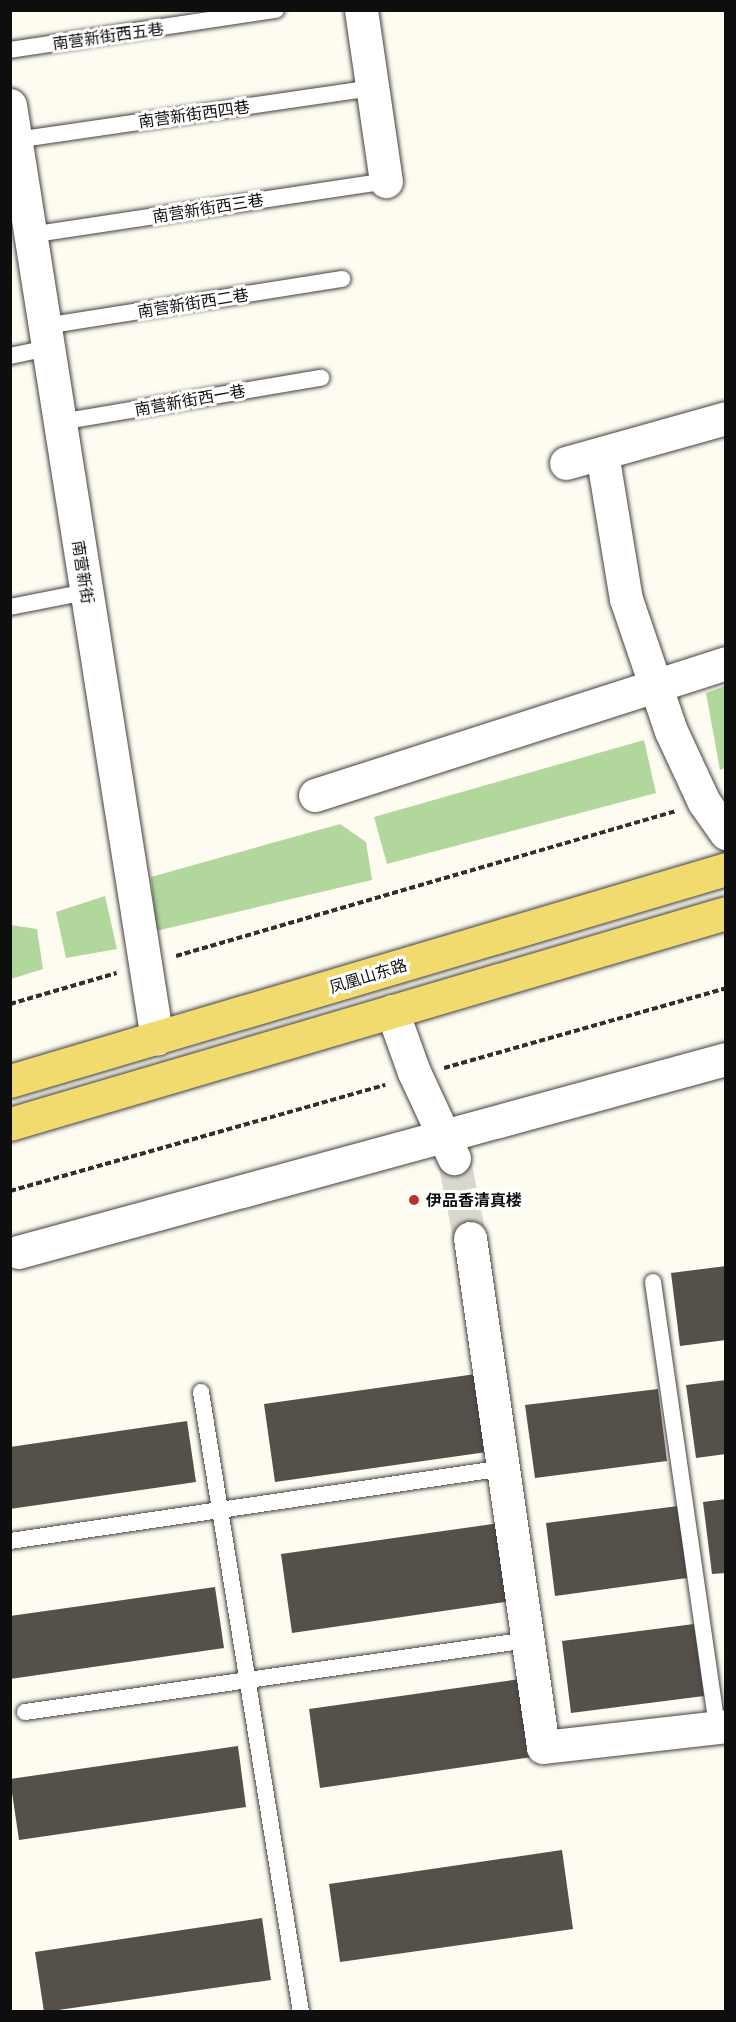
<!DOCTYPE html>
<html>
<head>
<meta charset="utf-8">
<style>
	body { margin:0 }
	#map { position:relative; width:736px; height:2022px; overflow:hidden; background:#fefcf0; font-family:"Noto Serif","Noto Sans SC",serif }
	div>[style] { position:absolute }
	.forest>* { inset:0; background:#b2d79c }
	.building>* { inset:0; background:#56504b }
	.street-tunnel>* { height:33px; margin-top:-16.5px; transform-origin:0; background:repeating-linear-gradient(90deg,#dad8ce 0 33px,transparent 0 49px) }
	.path>* { height:4px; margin-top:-2px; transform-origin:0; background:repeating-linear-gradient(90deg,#303030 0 6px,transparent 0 9px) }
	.roads { filter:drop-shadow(0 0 2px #414141) drop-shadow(0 0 2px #414141) }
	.lane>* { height:16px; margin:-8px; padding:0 8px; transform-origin:8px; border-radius:8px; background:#fff }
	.street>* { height:33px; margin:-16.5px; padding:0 16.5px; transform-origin:16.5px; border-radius:16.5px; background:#fff }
	.primary>* { height:33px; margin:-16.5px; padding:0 16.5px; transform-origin:16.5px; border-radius:16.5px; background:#f1da6e }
	.dots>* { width:16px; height:16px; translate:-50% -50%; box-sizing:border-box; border:3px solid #fff; border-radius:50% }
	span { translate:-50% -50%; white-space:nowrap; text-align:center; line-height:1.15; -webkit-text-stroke:6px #fff; paint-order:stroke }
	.street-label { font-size:16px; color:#0e0e0e }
	.poi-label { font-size:16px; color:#0e0e0e; font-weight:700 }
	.left { translate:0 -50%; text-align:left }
	.frame { position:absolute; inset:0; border:12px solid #0e0e0e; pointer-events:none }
</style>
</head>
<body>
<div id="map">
	<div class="forest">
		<div style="clip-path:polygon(725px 686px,725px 768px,720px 770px,706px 693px)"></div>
		<div style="clip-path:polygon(644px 740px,656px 793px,387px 864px,374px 817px)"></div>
		<div style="clip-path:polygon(340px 824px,366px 842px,372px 880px,156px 931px,151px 877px)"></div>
		<div style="clip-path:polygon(105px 896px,117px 949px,66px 958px,56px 912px)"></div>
		<div style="clip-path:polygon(11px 925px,37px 929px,43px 969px,11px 979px)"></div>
	</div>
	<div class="building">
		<div style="clip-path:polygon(726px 1266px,726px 1340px,680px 1346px,671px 1273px)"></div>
		<div style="clip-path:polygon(497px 1371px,508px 1449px,275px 1482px,264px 1404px)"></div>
		<div style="clip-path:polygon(726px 1380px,726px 1454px,696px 1458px,686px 1385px)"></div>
		<div style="clip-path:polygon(658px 1389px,667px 1461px,535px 1478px,525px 1405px)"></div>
		<div style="clip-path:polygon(187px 1421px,196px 1482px,10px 1509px,10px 1447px)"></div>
		<div style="clip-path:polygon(726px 1499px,726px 1573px,712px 1574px,703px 1502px)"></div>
		<div style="clip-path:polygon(678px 1506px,687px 1578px,555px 1596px,546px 1523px)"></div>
		<div style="clip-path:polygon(514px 1521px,525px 1599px,292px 1633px,281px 1554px)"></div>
		<div style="clip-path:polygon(215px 1587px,224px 1648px,10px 1679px,10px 1616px)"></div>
		<div style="clip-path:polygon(694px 1624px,704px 1696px,571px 1713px,562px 1641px)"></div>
		<div style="clip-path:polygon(541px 1676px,553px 1754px,320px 1788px,309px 1709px)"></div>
		<div style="clip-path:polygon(238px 1746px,246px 1807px,19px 1840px,10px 1779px)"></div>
		<div style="clip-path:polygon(562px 1850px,573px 1929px,340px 1962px,329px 1884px)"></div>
		<div style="clip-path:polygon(262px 1918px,271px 1980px,44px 2012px,35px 1952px)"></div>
	</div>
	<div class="street-tunnel">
		<div style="left:454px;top:1158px;width:82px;rotate:78.7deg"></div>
	</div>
	<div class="path">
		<div style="left:176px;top:956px;width:521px;rotate:-16.17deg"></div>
		<div style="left:10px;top:1004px;width:111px;rotate:-16.2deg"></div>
		<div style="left:444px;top:1068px;width:293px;rotate:-15.8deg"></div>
		<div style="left:10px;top:1191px;width:390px;rotate:-15.8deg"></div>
	</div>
	<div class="roads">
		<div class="lane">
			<div style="left:10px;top:50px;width:269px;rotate:-8.6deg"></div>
			<div style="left:16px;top:140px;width:360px;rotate:-8.3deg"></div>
			<div style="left:30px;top:235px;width:360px;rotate:-8.6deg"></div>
			<div style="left:45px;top:326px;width:301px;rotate:-9deg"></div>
			<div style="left:10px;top:356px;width:39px;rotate:-12deg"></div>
			<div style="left:60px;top:422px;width:265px;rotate:-9.6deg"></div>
			<div style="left:10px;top:607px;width:77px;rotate:-11.2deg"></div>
			<div style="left:653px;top:1282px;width:450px;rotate:81.8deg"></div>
			<div style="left:201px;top:1392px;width:628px;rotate:80.84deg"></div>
			<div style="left:10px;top:1541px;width:498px;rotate:-8.4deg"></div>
			<div style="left:25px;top:1712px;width:508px;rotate:-8.15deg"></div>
		</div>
		<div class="street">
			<div style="left:361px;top:10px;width:173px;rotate:81.7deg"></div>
			<div style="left:10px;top:105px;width:945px;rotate:81.06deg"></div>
			<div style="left:602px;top:453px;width:148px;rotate:80.7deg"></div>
			<div style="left:626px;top:599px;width:139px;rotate:71.2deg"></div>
			<div style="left:671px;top:731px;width:78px;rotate:65.1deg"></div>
			<div style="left:704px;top:802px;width:38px;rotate:55deg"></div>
			<div style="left:566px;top:463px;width:166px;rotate:-15.7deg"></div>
			<div style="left:315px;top:795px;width:432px;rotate:-17.8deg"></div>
			<div style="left:392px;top:1011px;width:65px;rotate:70.2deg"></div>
			<div style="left:414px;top:1072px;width:95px;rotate:65.1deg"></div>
			<div style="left:470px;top:1238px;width:514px;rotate:81.84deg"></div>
			<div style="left:543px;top:1747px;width:184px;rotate:-6.5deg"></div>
			<div style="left:18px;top:1252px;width:734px;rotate:-15.25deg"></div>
		</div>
		<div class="primary">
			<div style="left:10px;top:1081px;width:747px;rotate:-16.49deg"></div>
			<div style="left:10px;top:1124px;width:746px;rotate:-16.42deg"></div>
		</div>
	</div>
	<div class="dots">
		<div style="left:414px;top:1200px;background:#b7312d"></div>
	</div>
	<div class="street-label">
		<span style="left:108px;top:36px;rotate:-8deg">南营新街西五巷</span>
		<span style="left:194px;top:114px;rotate:-8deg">南营新街西四巷</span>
		<span style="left:208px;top:208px;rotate:-9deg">南营新街西三巷</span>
		<span style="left:193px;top:303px;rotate:-9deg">南营新街西二巷</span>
		<span style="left:190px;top:400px;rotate:-10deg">南营新街西一巷</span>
		<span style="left:83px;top:572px;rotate:81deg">南营新街</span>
		<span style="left:368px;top:976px;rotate:-17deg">凤凰山东路</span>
	</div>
	<div class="poi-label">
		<span class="left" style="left:426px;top:1200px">伊品香清真楼</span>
	</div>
	<div class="frame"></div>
</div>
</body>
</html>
